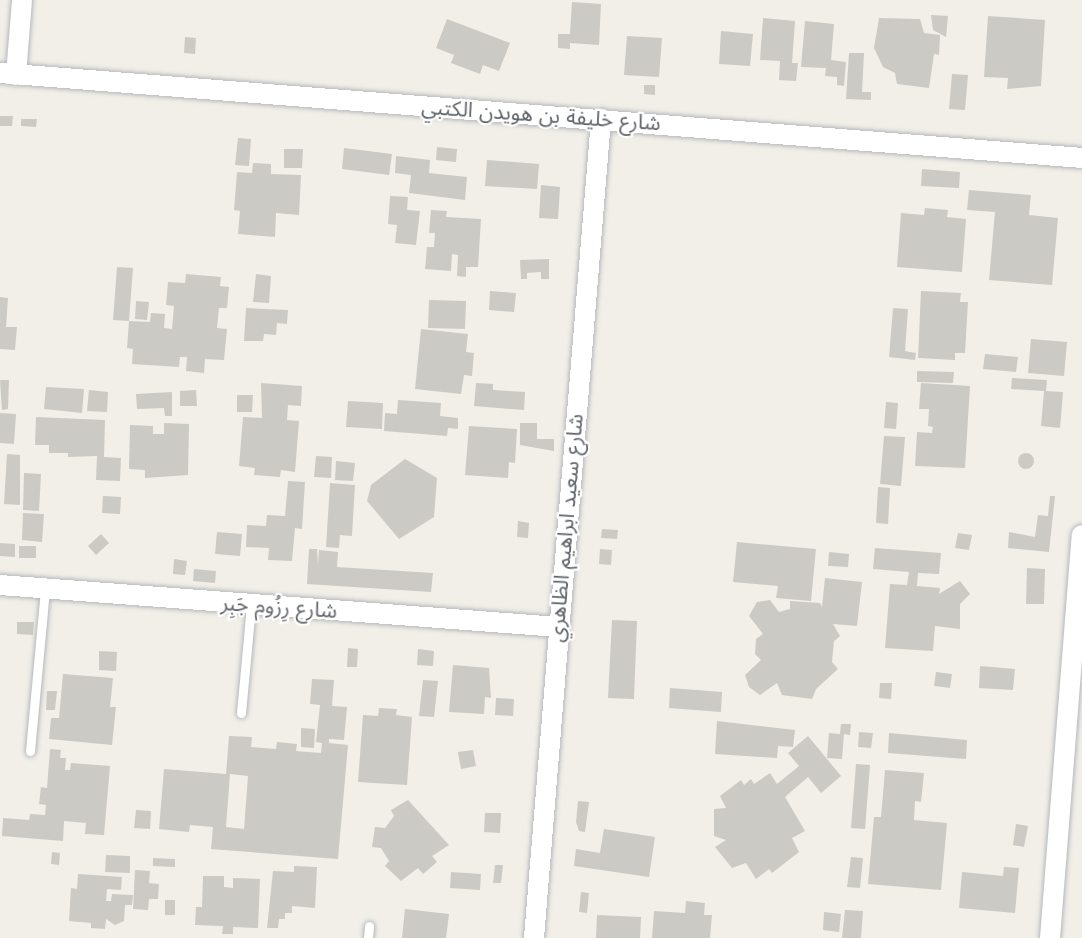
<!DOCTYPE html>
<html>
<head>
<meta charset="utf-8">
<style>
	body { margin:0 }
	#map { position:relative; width:1082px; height:938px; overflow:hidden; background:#f1efe8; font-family:Jost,"Noto Sans Arabic",sans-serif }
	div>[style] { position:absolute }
	.building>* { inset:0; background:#cccac5 }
	.round { border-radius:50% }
	.roads { filter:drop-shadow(0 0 2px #b5b8bc) drop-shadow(0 0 2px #b5b8bc) }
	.service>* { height:9px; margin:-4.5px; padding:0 4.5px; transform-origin:4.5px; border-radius:4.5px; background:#fff }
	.minor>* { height:20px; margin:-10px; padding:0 10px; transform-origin:10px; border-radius:10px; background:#fff }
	span { translate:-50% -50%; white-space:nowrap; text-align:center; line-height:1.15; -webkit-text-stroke:4.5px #fff; paint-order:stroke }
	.street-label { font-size:21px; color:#5f6368 }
</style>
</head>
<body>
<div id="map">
	<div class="building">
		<div style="clip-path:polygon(572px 2px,601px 4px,599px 45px,570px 43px,570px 49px,558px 48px,558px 34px,570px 34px)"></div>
		<div style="clip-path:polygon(931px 15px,948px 16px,946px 37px,933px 30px)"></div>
		<div style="clip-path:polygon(988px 16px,1045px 20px,1041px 86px,1007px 89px,1008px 78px,984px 77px)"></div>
		<div style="clip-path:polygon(763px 18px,795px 21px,792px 63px,798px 63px,796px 81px,779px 80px,780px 61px,760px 60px)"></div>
		<div style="clip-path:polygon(879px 18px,920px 19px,924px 33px,940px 35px,939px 55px,934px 54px,929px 88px,897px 84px,895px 73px,883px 67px,874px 48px)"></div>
		<div style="clip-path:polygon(447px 19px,510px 43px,499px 71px,483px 65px,480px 74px,451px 63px,454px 55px,436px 48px)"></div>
		<div style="clip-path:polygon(805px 21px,834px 24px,831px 60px,846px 62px,844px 86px,837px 85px,837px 77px,825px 76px,826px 68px,801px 67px)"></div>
		<div style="clip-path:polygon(721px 31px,753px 34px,750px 66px,719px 64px)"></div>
		<div style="clip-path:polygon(627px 36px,662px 38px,659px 77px,624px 75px)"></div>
		<div style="clip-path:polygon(185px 37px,196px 38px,195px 54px,184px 53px)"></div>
		<div style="clip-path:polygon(849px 53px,864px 53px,862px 92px,871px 92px,871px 100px,846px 99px)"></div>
		<div style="clip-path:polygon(952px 74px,968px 75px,965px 110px,949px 109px)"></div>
		<div style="clip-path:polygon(644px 85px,655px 85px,655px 95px,644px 94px)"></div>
		<div style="clip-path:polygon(0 116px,13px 116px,12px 126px,0 126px)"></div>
		<div style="clip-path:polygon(21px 119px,37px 119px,36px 127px,21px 126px)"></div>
		<div style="clip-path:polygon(238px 138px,251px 139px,249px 166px,235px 165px)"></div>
		<div style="clip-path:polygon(437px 147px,457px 149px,456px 162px,436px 160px)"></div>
		<div style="clip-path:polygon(344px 148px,392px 154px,389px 175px,342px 169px)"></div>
		<div style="clip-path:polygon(284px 149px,303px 149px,302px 168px,284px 168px)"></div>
		<div style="clip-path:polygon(396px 156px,430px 160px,429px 173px,467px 177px,465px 200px,409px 193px,411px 175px,395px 173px)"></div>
		<div style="clip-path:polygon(487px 160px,539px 164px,537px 189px,485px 186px)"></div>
		<div style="clip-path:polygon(253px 163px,271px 164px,271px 174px,301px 175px,299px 215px,276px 213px,275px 237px,238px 234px,240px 211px,234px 210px,237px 172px,252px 173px)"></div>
		<div style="clip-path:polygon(922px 169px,960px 172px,959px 188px,921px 186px)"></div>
		<div style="clip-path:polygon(541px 185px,560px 187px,558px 219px,539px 218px)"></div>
		<div style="clip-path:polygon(969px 190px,1031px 195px,1029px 215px,1058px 218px,1052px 285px,989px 280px,995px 212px,967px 210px)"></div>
		<div style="clip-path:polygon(390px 196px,408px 197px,407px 210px,420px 211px,416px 245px,395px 243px,397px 225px,388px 224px)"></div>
		<div style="clip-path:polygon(925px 208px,948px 210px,947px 217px,966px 219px,962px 272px,897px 267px,901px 213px,924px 215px)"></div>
		<div style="clip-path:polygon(431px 210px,447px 211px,446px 217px,481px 219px,478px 267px,466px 267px,466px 277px,457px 276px,458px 255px,452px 254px,451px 271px,425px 269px,427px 247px,434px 247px,435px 233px,429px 233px)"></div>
		<div style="clip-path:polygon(549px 259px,549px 279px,541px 279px,541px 272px,527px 273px,527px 279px,521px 279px,520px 260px)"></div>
		<div style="clip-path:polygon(117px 267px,133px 268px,129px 321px,113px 320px)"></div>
		<div style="clip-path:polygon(186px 274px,221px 277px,220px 286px,229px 287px,227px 308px,219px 308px,217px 328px,227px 329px,224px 360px,205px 359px,204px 373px,186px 371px,187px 357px,180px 357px,179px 367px,132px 364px,133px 349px,127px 348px,129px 321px,150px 322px,151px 313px,165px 314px,164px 328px,172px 329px,174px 306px,166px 305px,168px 282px,185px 283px)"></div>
		<div style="clip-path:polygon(256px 274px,271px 276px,269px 303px,253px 302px)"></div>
		<div style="clip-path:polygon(490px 291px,516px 293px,514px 312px,489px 310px)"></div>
		<div style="clip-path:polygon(921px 291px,961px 293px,960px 302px,968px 302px,965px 353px,955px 353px,955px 360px,918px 358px)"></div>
		<div style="clip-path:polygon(0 297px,8px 298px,6px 327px,17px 327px,15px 350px,0 349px)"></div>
		<div style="clip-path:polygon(429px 300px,466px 301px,465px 329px,428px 328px)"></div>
		<div style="clip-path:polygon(136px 301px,149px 302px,147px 320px,135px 319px)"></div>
		<div style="clip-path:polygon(246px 308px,288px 310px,287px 324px,277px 323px,276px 335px,264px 334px,263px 341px,244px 341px)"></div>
		<div style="clip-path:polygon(893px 308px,908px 309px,905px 351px,916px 353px,915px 360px,889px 357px)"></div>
		<div style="clip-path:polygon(421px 329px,468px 334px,466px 352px,474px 353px,472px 376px,464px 375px,461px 394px,415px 389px)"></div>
		<div style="clip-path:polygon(1031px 339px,1067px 342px,1064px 376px,1028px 373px)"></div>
		<div style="clip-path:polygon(985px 354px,1018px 357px,1016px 372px,983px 369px)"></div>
		<div style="clip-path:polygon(917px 371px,954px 372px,953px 383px,917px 382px)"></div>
		<div style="clip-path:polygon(1012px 378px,1047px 380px,1046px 391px,1063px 392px,1060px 428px,1041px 426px,1044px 391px,1011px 389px)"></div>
		<div style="clip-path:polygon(0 380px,9px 380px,8px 409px,2px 410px)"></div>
		<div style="clip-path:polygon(261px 383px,302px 386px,301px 406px,288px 405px,287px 420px,299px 421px,295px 472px,281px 470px,280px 477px,254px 475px,255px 468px,239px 466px,243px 417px,262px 418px)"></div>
		<div style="clip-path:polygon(476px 383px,493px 384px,493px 390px,525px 392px,524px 410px,474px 406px)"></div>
		<div style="clip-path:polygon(921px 383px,970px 386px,965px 468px,915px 466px,917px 432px,932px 433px,933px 427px,928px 426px,929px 409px,919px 409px)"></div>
		<div style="clip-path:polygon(46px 387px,84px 389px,82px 413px,44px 409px)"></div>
		<div style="clip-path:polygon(89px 390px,108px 392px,107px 412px,87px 411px)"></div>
		<div style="clip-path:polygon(196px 390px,197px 406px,180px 406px,180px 391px)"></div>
		<div style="clip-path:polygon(172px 392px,172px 416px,165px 416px,164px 408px,137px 409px,136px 394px)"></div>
		<div style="clip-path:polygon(237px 395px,253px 395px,252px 412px,237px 412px)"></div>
		<div style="clip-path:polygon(398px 400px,441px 403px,440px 416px,458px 418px,458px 429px,448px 428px,447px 436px,384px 431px,385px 413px,397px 414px)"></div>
		<div style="clip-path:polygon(348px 401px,383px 403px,382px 429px,346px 427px)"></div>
		<div style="clip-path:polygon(886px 402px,898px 403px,896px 429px,884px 428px)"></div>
		<div style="clip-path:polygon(0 413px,16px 414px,14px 444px,0 443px)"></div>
		<div style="clip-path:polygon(36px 417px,105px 420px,104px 457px,121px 458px,120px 481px,96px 480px,97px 456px,68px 457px,68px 453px,49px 453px,49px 445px,35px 445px)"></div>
		<div style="clip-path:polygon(164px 423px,189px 424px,188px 475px,145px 478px,145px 470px,129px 469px,130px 425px,153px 426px,153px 434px,164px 434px)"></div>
		<div style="clip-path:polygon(520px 423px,537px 423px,537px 439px,554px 439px,554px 451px,520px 445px)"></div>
		<div style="clip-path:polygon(469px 426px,517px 429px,515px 463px,509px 462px,508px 478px,465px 475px)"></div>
		<div style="clip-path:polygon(884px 436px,905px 437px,901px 486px,880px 484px)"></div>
		<div class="round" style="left:1018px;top:453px;width:16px;height:16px"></div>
		<div style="clip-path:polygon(7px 454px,20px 455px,20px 505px,4px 504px)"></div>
		<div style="clip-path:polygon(316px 456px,332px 457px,331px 478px,314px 477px)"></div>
		<div style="clip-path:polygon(405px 459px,437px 478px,434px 517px,399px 539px,367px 501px,371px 485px)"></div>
		<div style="clip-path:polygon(336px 461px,355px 463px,353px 481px,335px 480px)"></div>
		<div style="clip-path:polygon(24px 473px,41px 474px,39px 511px,23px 510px)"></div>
		<div style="clip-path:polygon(288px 481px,305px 482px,302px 529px,295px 528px,292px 561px,268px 560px,269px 548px,246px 547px,247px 525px,266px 526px,267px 515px,285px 516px)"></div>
		<div style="clip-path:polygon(330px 483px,355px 485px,352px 536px,340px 535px,339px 548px,326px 547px)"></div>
		<div style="clip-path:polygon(878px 487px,890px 488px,888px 524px,876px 523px)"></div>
		<div style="clip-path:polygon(103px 496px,121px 497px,120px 514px,102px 513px)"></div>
		<div style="clip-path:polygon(1050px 496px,1055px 496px,1049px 552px,1008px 548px,1009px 532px,1035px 537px,1038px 515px,1048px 516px)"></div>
		<div style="clip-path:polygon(23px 513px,44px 514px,42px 542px,22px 540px)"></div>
		<div style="clip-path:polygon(518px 521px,529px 523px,528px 538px,517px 537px)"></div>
		<div style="clip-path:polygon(602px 529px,618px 530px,617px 539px,601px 538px)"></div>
		<div style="clip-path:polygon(217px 532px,242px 534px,240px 556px,215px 554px)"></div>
		<div style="clip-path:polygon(958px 533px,972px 535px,969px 550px,955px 548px)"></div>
		<div style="clip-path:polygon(101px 534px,109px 543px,96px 555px,88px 546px)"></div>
		<div style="clip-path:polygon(737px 542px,816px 549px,811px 601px,776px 598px,778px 586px,733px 582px)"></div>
		<div style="clip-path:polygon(0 543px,15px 544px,15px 557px,0 556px)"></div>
		<div style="clip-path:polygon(19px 546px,36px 546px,36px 558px,19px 558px)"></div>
		<div style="clip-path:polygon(875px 548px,941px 553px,939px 574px,918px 573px,917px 586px,940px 588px,939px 594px,960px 581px,970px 594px,960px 604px,960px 629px,935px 626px,933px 651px,885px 648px,890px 584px,907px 585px,909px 572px,873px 569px)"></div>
		<div style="clip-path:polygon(309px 549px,317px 549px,318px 565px,319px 550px,338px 552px,337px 567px,433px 573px,431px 592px,307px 584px)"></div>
		<div style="clip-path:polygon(600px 549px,612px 550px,611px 565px,599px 564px)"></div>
		<div style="clip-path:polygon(829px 552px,849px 554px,848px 567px,828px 566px)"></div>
		<div style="clip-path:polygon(174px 559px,187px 561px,185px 575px,173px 574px)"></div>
		<div style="clip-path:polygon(1027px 568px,1045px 569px,1044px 604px,1026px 604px)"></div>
		<div style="clip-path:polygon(194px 569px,216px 571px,215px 583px,193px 581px)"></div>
		<div style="clip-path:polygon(825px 578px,862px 582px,857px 626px,833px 624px,840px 636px,834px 641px,832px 662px,838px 669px,816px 689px,812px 699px,782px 695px,777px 683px,760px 695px,749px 687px,745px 675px,761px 660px,755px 654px,756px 639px,763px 634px,749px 616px,757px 602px,770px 600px,779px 612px,790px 609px,790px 601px,820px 603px,822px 607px)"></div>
		<div style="clip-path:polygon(612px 620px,637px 621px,634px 699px,608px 698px)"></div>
		<div style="clip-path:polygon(17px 622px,34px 622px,33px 635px,17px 634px)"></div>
		<div style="clip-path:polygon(348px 648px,358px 649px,357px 667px,347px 667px)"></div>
		<div style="clip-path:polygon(418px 649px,434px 651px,433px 666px,417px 665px)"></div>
		<div style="clip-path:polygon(99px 651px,117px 652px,116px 671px,99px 670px)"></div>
		<div style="clip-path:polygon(453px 665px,489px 668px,491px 698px,485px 697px,484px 714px,449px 712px)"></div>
		<div style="clip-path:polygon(980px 666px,1015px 669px,1013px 690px,979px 688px)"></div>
		<div style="clip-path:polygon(936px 672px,952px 674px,950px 688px,934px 686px)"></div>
		<div style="clip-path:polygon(63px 674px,113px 678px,110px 707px,116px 707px,112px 745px,49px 739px,51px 718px,59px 718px)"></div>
		<div style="clip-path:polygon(evenodd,312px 679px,334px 680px,332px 706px,347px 707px,344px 740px,329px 739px,329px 743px,348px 745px,338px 859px,211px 849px,213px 827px,190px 825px,189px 832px,159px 829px,164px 769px,226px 774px,229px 736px,252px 737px,251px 747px,276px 749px,277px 742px,297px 744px,296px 751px,321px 753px,322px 743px,316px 742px,320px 705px,310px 704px,312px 679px,230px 774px,248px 776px,244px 829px,226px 827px,230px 774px)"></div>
		<div style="clip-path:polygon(423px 680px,438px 681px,434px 717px,419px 716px)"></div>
		<div style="clip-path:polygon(880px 683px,892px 683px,891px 699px,879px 698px)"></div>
		<div style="clip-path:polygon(670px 688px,722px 692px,721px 712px,669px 708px)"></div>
		<div style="clip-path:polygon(47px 691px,57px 691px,55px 710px,46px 710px)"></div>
		<div style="clip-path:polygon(496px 698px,514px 699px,513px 716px,495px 715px)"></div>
		<div style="clip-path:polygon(379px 708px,397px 709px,396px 715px,412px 717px,407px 785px,358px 782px,363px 715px,378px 716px)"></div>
		<div style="clip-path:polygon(717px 721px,795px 730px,793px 747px,778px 746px,777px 758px,715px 754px)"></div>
		<div style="clip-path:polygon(841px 724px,851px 724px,850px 735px,844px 734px,842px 759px,827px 758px,829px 733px,840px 734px)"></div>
		<div style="clip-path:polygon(301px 728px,315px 729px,314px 748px,301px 747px)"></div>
		<div style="clip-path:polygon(859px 732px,873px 733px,871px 748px,858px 747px)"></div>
		<div style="clip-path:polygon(889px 733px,967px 740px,966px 759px,888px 753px)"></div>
		<div style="clip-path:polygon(808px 736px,841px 776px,821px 793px,808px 777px,785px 797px,805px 831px,792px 838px,799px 852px,772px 873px,769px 869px,756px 879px,746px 863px,732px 868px,715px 847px,726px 840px,714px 836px,714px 809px,726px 808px,720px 796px,741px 780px,744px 785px,751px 779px,754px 784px,770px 773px,777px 784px,799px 766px,788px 753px)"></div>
		<div style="clip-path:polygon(50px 749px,61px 750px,60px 758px,66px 758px,65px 770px,70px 770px,71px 763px,110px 766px,104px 835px,85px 834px,86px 823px,64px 821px,63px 841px,2px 836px,3px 818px,29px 820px,30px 814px,45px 815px,46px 805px,39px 804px,41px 787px,47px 788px)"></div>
		<div style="clip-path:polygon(473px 750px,476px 766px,461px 769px,458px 752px)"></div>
		<div style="clip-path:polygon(856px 764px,870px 765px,865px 829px,851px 828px)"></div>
		<div style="clip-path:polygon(885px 770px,924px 773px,921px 802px,915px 801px,914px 820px,947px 823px,941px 890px,868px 884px,874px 817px,881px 817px)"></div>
		<div style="clip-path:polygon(408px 800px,449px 845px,432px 856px,437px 862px,423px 874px,418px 868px,401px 881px,385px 866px,389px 861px,381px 848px,372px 847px,375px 827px,385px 828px,394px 816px,391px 810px)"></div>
		<div style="clip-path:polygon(578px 801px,589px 802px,585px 832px,579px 831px,576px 822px)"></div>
		<div style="clip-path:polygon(136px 810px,151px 811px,150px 829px,134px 828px)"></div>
		<div style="clip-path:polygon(485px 813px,501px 813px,500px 833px,484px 832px)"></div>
		<div style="clip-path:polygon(1016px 824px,1028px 826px,1024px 847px,1013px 845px)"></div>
		<div style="clip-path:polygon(604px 829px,655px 837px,649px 877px,574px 866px,576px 849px,600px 853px)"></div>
		<div style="clip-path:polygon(52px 852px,60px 853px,59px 865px,51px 864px)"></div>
		<div style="clip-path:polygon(106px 855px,130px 856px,130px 873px,105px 872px)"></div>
		<div style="clip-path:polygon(851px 857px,863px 858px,860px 888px,847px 887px)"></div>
		<div style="clip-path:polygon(153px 858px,175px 859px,175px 867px,153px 866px)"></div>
		<div style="clip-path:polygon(495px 865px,503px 865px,501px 883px,493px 883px)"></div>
		<div style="clip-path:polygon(294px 866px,317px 867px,315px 908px,292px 906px,292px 913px,285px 913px,285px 919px,279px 919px,278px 928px,267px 928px,273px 871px,294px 872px)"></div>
		<div style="clip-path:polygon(1004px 867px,1019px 868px,1015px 913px,959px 908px,962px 872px,1003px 876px)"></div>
		<div style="clip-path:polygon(135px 870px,150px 871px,149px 883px,159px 884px,158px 899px,149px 899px,148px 910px,133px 909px)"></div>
		<div style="clip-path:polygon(451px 872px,481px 874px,480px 890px,450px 888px)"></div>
		<div style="clip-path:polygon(78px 874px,122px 877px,121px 890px,107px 889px,106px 901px,111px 901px,112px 894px,133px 895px,132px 905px,125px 905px,124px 921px,115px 925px,106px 919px,105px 929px,91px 928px,91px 923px,69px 921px,71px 888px,77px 889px)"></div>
		<div style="clip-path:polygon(203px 876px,224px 876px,224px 887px,233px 888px,233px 878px,260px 879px,258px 928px,233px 927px,233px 934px,222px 934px,223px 926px,195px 925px,196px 907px,202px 907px)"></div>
		<div style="clip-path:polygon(581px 892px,589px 893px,587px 913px,579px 912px)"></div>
		<div style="clip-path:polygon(165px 900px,175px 900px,175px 915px,165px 915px)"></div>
		<div style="clip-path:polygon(686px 901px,705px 903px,704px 915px,712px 915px,710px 938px,652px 938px,654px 911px,685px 913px)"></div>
		<div style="clip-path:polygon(405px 909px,449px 914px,446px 938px,402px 938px)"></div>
		<div style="clip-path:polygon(845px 910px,863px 911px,861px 938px,842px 938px)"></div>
		<div style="clip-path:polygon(824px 912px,841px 914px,839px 932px,823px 930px)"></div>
		<div style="clip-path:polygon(597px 915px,641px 917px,640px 938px,596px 938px)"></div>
	</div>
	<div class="roads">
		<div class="service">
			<div style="left:241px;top:713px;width:108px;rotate:-84.7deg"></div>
			<div style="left:30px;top:751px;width:163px;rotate:-84.7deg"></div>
			<div style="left:368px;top:938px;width:12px;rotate:-85deg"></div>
		</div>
		<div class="minor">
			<div style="left:0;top:73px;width:1085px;rotate:4.49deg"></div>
			<div style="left:16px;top:75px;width:75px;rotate:-85.4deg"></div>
			<div style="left:0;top:585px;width:560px;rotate:4.3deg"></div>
			<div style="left:534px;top:938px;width:822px;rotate:-85.32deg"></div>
			<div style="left:1050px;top:938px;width:404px;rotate:-85.5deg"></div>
		</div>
	</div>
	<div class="street-label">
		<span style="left:541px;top:115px;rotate:4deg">شارع خليفة بن هويدن الكتبي</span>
		<span style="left:566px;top:528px;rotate:-85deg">شارع سعيد ابراهيم الظاهري</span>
		<span style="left:279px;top:607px;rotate:4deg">شارع رِزُوم جَبِر</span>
	</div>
</div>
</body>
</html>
